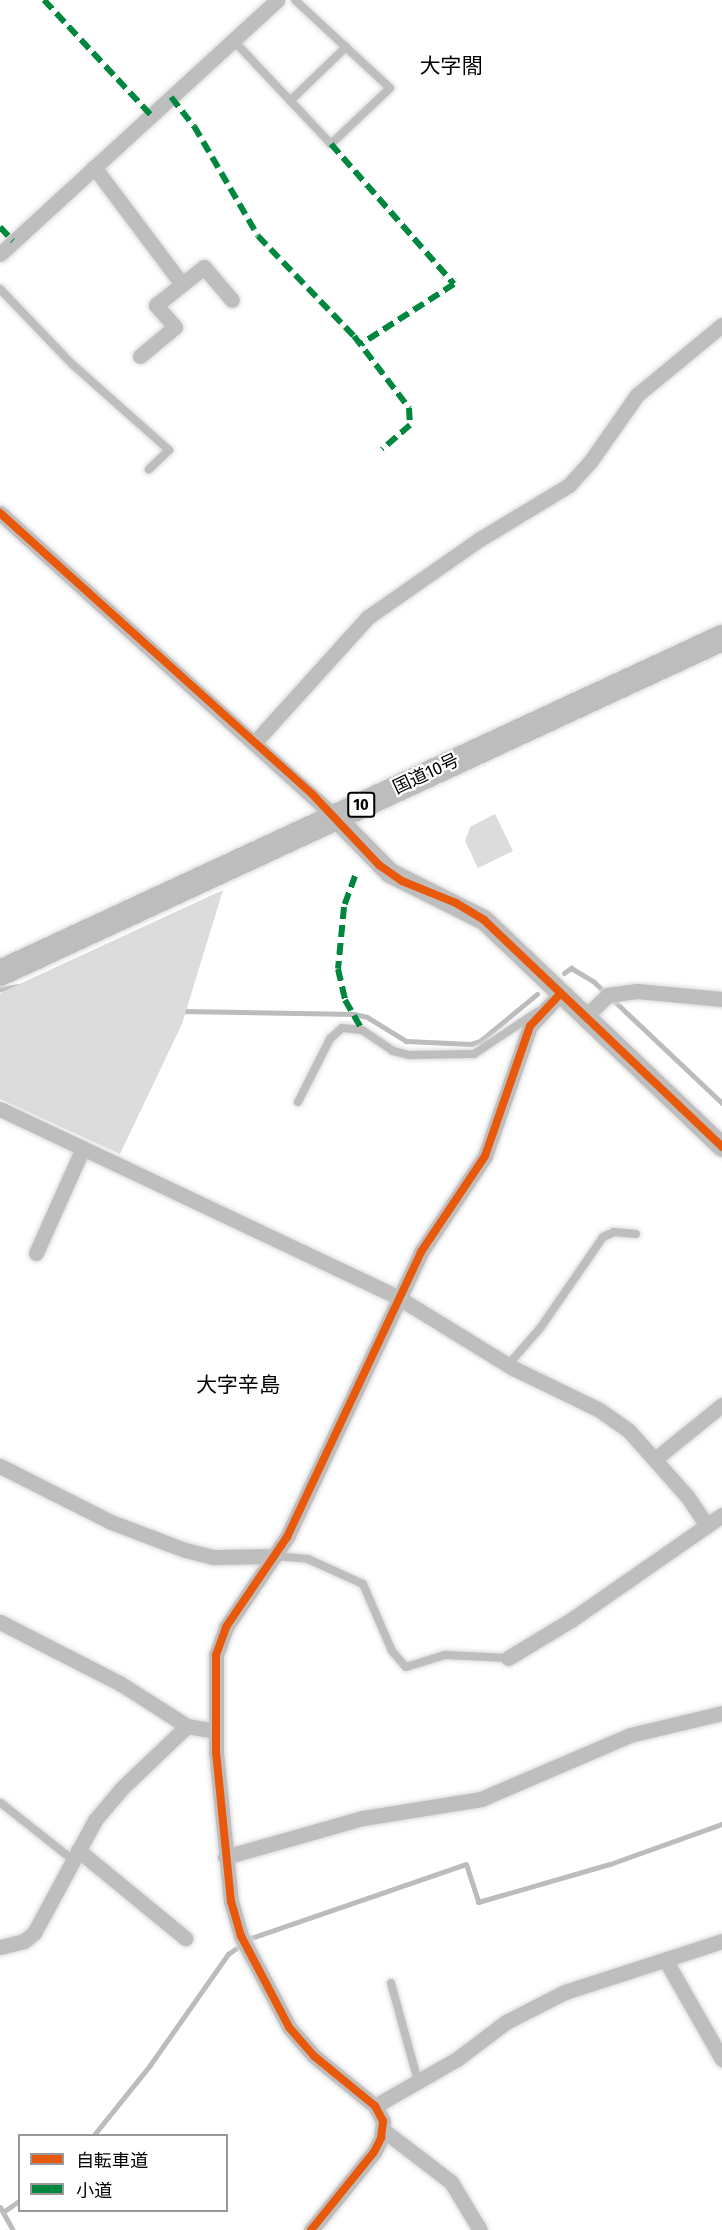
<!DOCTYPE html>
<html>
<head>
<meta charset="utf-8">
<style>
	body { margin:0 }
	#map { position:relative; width:722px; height:2230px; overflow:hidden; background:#fff; font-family:"Fira Sans Condensed","Noto Sans JP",sans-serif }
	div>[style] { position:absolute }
	.stream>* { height:5px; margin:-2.5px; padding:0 2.5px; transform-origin:2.5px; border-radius:2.5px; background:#bcbcbc }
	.building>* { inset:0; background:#dcdcdc }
	.roads { filter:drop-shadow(0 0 2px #dbdbdb) drop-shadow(0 0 2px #dbdbdb) }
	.service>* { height:8px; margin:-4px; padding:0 4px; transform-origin:4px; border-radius:4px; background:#bebebe }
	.minor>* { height:15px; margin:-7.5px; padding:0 7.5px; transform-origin:7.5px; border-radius:7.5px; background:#bebebe }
	.tertiary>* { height:20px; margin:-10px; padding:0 10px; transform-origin:10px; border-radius:10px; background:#bebebe }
	.trunk>* { height:26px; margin:-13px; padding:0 13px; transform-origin:13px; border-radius:13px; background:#bdbdbd }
	.quiet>* { height:6px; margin-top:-3px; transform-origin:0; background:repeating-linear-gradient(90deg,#00873e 0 12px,transparent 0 18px) }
	.cycleway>* { height:8px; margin:-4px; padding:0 4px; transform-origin:4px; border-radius:4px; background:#e8590c }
	span { translate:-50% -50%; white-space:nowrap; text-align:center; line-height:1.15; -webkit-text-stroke:4.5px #fff; paint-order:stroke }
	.shield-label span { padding:2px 4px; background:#fff; border:2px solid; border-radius:4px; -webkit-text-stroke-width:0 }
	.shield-label { font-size:16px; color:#000; font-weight:700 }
	.street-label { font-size:18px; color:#000 }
	.quarter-label { font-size:21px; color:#000 }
	.legend { position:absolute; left:18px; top:2134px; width:210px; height:78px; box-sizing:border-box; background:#fff; border:2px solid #999; margin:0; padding:8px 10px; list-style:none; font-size:18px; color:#000 }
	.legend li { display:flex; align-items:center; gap:12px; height:30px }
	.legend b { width:30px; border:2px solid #999 }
</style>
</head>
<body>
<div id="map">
	<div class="stream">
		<div style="left:564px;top:973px;width:9px;rotate:-36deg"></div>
		<div style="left:571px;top:968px;width:27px;rotate:31deg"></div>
		<div style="left:594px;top:982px;width:176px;rotate:43.4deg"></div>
		<div style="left:0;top:989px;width:19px;rotate:-9deg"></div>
		<div style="left:181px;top:1011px;width:173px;rotate:1deg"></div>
		<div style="left:354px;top:1014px;width:13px;rotate:13deg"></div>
		<div style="left:367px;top:1017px;width:46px;rotate:31.6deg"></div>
		<div style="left:406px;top:1041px;width:65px;rotate:2.6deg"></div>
		<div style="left:471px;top:1044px;width:9px;rotate:-18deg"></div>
		<div style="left:480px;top:1041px;width:74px;rotate:-39.5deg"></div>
		<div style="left:93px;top:2136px;width:91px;rotate:-51.2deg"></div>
		<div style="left:150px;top:2065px;width:136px;rotate:-54.9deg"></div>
		<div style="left:228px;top:1954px;width:28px;rotate:-35deg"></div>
		<div style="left:251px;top:1938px;width:227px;rotate:-19deg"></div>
		<div style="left:466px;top:1864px;width:40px;rotate:72deg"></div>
		<div style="left:478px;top:1902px;width:137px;rotate:-16.1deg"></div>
		<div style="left:610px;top:1864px;width:119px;rotate:-19.7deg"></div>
		<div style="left:0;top:2207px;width:26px;rotate:61deg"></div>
		<div style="left:3px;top:2212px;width:21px;rotate:-35deg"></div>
	</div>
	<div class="building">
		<div style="clip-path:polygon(495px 814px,513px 851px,478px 868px,465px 841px,470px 827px)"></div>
		<div style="clip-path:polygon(223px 890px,182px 1024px,120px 1154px,0 1099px,0 993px)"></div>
	</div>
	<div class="roads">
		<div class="service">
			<div style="left:233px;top:40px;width:143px;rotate:46.7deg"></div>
			<div style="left:331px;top:144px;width:81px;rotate:-43.5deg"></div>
			<div style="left:390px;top:88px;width:129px;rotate:-137.2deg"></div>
			<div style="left:290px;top:101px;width:78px;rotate:-44deg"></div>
			<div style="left:0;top:289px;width:104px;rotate:46.2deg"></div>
			<div style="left:72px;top:364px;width:130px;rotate:41.6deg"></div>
			<div style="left:169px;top:450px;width:28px;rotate:136deg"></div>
			<div style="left:298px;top:1102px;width:71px;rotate:-63.1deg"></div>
			<div style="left:330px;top:1039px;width:16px;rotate:-43deg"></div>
			<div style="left:342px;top:1028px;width:20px;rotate:6deg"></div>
			<div style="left:362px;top:1030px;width:37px;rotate:34deg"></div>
			<div style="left:393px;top:1051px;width:16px;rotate:14deg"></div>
			<div style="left:409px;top:1055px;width:65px;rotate:-0.9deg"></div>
			<div style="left:474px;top:1054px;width:76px;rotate:-33.7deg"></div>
			<div style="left:508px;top:1365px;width:50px;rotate:-49deg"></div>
			<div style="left:541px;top:1327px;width:109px;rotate:-55.4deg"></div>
			<div style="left:603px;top:1237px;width:12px;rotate:-24deg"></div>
			<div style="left:614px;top:1232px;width:22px;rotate:5deg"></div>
			<div style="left:275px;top:1556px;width:33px;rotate:5deg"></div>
			<div style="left:308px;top:1559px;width:60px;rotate:24.4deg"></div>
			<div style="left:363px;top:1584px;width:73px;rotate:66.6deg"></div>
			<div style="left:392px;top:1651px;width:21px;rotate:49deg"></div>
			<div style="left:406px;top:1667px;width:41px;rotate:-17.1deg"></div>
			<div style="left:445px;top:1655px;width:63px;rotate:2.7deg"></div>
			<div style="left:1px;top:1803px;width:92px;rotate:38.4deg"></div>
			<div style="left:391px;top:1983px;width:102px;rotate:74.6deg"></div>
		</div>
		<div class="minor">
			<div style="left:94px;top:167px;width:146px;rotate:53.1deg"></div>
			<div style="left:0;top:254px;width:376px;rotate:-42.5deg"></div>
			<div style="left:140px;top:356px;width:45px;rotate:-39.6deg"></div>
			<div style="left:175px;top:327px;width:29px;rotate:-131deg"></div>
			<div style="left:156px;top:305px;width:61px;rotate:-38.4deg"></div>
			<div style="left:204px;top:267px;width:43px;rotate:49.7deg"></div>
			<div style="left:0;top:513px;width:452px;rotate:42.2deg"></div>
			<div style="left:255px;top:742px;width:169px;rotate:-47.9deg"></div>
			<div style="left:368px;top:617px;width:136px;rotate:-34.9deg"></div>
			<div style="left:480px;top:539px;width:104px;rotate:-31.2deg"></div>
			<div style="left:569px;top:485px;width:31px;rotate:-48deg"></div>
			<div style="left:590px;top:462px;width:82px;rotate:-55deg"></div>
			<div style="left:637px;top:395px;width:110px;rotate:-39.5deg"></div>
			<div style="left:585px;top:1017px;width:32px;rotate:-44deg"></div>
			<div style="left:608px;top:995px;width:29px;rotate:-8deg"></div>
			<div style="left:637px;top:991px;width:85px;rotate:5.4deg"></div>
			<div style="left:0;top:1109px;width:441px;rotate:25.3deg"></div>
			<div style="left:399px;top:1298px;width:134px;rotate:31.6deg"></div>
			<div style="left:513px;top:1368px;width:94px;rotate:25.8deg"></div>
			<div style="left:598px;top:1409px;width:38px;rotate:35deg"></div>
			<div style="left:629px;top:1431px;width:87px;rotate:48.3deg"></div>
			<div style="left:687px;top:1496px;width:36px;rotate:56deg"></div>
			<div style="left:36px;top:1253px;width:115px;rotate:-65.9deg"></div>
			<div style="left:655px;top:1459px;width:86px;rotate:-38.9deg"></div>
			<div style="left:0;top:1466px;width:124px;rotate:26.8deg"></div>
			<div style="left:111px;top:1522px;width:79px;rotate:20.7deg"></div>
			<div style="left:185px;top:1550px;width:30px;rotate:14deg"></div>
			<div style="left:214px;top:1557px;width:61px;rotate:-0.9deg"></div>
			<div style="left:0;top:1622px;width:136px;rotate:27.1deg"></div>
			<div style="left:121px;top:1684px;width:78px;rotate:32.5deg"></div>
			<div style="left:187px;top:1726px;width:27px;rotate:10deg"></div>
			<div style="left:508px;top:1658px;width:74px;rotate:-31.1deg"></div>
			<div style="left:571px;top:1620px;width:184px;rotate:-34.8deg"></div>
			<div style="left:78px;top:1850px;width:139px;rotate:39.4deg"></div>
			<div style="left:225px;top:1857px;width:143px;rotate:-15.8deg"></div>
			<div style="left:363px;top:1818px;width:120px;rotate:-9.1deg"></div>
			<div style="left:481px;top:1799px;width:162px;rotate:-23.2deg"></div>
			<div style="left:630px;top:1735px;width:95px;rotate:-13.4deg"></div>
			<div style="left:0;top:1947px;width:25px;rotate:-14deg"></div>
			<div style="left:24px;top:1941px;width:13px;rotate:-39deg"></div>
			<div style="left:34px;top:1933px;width:128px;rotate:-61.6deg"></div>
			<div style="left:95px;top:1820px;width:42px;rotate:-49.8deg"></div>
			<div style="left:122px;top:1788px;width:90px;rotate:-43.6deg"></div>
			<div style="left:666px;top:1961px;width:113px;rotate:60.3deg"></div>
			<div style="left:375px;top:2106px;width:95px;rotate:-29.8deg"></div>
			<div style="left:457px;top:2059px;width:61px;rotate:-37.1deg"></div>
			<div style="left:506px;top:2022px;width:66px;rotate:-27deg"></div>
			<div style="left:565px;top:1992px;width:165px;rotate:-18deg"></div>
			<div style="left:383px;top:2130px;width:86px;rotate:37.4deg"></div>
			<div style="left:451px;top:2182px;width:56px;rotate:58.9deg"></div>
			<div style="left:311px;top:2230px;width:100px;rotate:-51.1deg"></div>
			<div style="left:374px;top:2152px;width:16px;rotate:-63deg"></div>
			<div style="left:381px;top:2138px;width:17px;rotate:-83deg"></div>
			<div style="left:383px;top:2121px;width:17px;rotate:-118deg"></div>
			<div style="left:375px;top:2106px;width:79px;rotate:-140.7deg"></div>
			<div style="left:314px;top:2056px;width:38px;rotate:-131deg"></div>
			<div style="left:289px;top:2027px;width:103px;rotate:-117.8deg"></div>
			<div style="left:241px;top:1936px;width:35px;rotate:-106deg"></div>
			<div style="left:231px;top:1902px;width:150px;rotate:-95.7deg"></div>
			<div style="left:216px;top:1753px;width:98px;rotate:-90deg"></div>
			<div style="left:216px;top:1655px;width:30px;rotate:-70deg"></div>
			<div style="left:226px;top:1627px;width:109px;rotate:-55.9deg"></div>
			<div style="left:287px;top:1537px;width:315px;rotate:-64.8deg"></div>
			<div style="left:421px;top:1252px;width:115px;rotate:-56.3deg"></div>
			<div style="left:485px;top:1156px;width:138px;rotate:-70.9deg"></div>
			<div style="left:530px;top:1026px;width:45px;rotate:-46.8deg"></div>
		</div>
		<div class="tertiary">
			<div style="left:335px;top:817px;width:78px;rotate:45.5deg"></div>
			<div style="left:390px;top:873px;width:105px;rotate:26.6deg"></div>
			<div style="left:484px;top:920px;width:329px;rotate:43.6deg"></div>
		</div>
		<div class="trunk">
			<div style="left:0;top:973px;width:796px;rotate:-24.89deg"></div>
		</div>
	</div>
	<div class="quiet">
		<div style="left:44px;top:0;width:157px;rotate:47.1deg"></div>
		<div style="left:171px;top:97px;width:37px;rotate:52deg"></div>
		<div style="left:194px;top:126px;width:127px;rotate:59.8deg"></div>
		<div style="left:258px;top:236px;width:139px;rotate:46.2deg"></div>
		<div style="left:354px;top:336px;width:91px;rotate:52.6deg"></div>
		<div style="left:409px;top:408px;width:17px;rotate:87deg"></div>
		<div style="left:410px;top:425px;width:37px;rotate:139deg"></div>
		<div style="left:331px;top:144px;width:186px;rotate:48.7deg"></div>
		<div style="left:454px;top:284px;width:111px;rotate:147.2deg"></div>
		<div style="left:0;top:227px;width:19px;rotate:47deg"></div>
		<div style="left:355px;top:876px;width:33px;rotate:110deg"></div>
		<div style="left:344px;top:907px;width:62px;rotate:95.5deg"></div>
		<div style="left:338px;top:969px;width:32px;rotate:77deg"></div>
		<div style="left:345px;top:1000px;width:34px;rotate:60deg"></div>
	</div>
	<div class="cycleway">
		<div style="left:0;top:513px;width:421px;rotate:42deg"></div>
		<div style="left:313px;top:795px;width:96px;rotate:46.7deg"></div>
		<div style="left:379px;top:865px;width:28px;rotate:35deg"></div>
		<div style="left:402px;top:881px;width:58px;rotate:22.2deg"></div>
		<div style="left:456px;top:903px;width:33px;rotate:31deg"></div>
		<div style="left:484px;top:920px;width:329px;rotate:43.6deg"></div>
		<div style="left:311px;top:2230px;width:100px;rotate:-51.1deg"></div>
		<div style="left:374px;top:2152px;width:16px;rotate:-63deg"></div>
		<div style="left:381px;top:2138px;width:17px;rotate:-83deg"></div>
		<div style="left:383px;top:2121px;width:17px;rotate:-118deg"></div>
		<div style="left:375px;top:2106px;width:79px;rotate:-140.7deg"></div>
		<div style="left:314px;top:2056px;width:38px;rotate:-131deg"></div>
		<div style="left:289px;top:2027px;width:103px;rotate:-117.8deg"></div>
		<div style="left:241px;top:1936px;width:35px;rotate:-106deg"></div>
		<div style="left:231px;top:1902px;width:150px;rotate:-95.7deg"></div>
		<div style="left:216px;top:1753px;width:98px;rotate:-90deg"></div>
		<div style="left:216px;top:1655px;width:30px;rotate:-70deg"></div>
		<div style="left:226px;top:1627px;width:109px;rotate:-55.9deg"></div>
		<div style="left:287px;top:1537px;width:315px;rotate:-64.8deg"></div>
		<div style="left:421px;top:1252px;width:115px;rotate:-56.3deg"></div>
		<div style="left:485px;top:1156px;width:138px;rotate:-70.9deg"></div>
		<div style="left:530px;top:1026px;width:45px;rotate:-46.8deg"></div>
	</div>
	<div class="shield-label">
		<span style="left:361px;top:805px">10</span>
	</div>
	<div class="street-label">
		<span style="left:426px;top:774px;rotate:-25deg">国道10号</span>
	</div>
	<div class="quarter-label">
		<span style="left:451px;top:66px">大字閤</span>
		<span style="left:238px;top:1385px">大字辛島</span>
	</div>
	<ul class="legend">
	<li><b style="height:8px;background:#e8590c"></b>自転車道</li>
	<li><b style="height:8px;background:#00873e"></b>小道</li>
	</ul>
</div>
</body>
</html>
